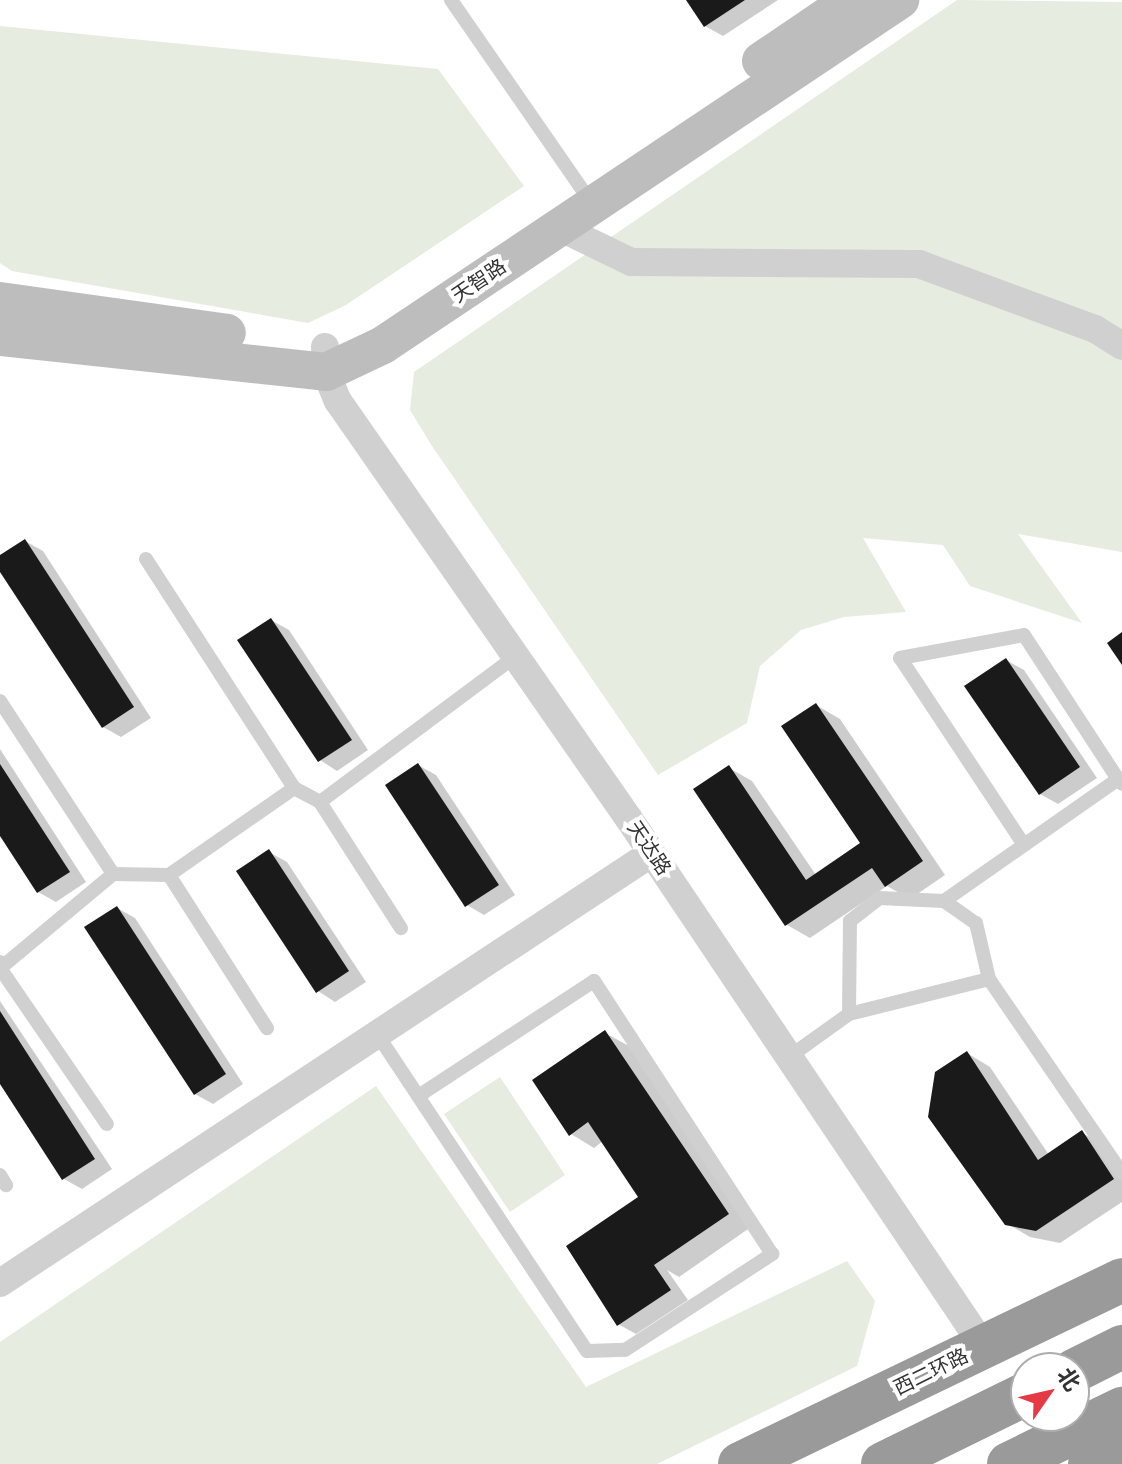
<!DOCTYPE html>
<html>
<head>
<meta charset="utf-8">
<style>
	body { margin:0 }
	#map { position:relative; width:1122px; height:1464px; overflow:hidden; background:#fff; font-family:"Nunito Sans","Noto Sans SC",sans-serif }
	div>[style] { position:absolute }
	.green>* { inset:0; background:#e6ecdf }
	.shadow>* { inset:0; background:#0003 }
	.building>* { inset:0; background:#1a1a1a }
	.lane>* { height:14px; margin:-7px; padding:0 7px; transform-origin:7px; border-radius:7px; background:#d0d0d0 }
	.street>* { height:28px; margin:-14px; padding:0 14px; transform-origin:14px; border-radius:14px; background:#d0d0d0 }
	.secondary>* { height:38px; margin:-19px; padding:0 19px; transform-origin:19px; border-radius:19px; background:#bdbdbd }
	.highway>* { height:44px; margin:-22px; padding:0 22px; transform-origin:22px; border-radius:22px; background:#9a9a9a }
	span { translate:-50% -50%; white-space:nowrap; text-align:center; line-height:1.15; -webkit-text-stroke:8px #fff; paint-order:stroke }
	.street-label { font-size:20px; color:#333 }
	.north { position:absolute; left:1010px; top:1352px; width:80px; height:80px; box-sizing:border-box; background:#fff; border:2px solid #adadad; border-radius:50%; rotate:56deg; font-size:22px; font-weight:700; line-height:32px; text-align:center; color:#333 }
	.north::after { content:''; display:block; margin:auto; width:28px; height:36px; background:#e63946; clip-path:polygon(50% 0,100% 100%,50% 72%,0 100%) }
</style>
</head>
<body>
<div id="map">
	<div class="green">
		<div style="clip-path:polygon(957px 0,1122px 2px,1122px 552px,1018px 534px,1082px 623px,970px 586px,943px 545px,863px 538px,906px 612px,844px 617px,801px 630px,760px 666px,747px 723px,658px 775px,432px 446px,410px 410px,414px 372px)"></div>
		<div style="clip-path:polygon(0 26px,438px 69px,524px 186px,346px 305px,308px 323px,12px 271px,0 263px)"></div>
		<div style="clip-path:polygon(500px 1077px,565px 1175px,510px 1212px,444px 1114px)"></div>
		<div style="clip-path:polygon(376px 1086px,586px 1387px,847px 1261px,875px 1301px,857px 1366px,657px 1464px,0 1464px,0 1342px)"></div>
	</div>
	<div class="shadow">
		<div style="clip-path:polygon(689px 0,778px 0,723px 36px,705px 26px)"></div>
		<div style="clip-path:polygon(25px 541px,43px 551px,151px 718px,121px 737px,103px 727px,0 568px,0 558px)"></div>
		<div style="clip-path:polygon(271px 620px,289px 630px,368px 750px,337px 771px,320px 760px)"></div>
		<div style="clip-path:polygon(1006px 660px,1024px 670px,1097px 778px,1058px 804px,1040px 794px)"></div>
		<div style="clip-path:polygon(816px 705px,840px 719px,945px 875px,910px 899px,887px 886px,810px 938px,787px 925px,729px 768px,752px 781px,816px 875px,862px 844px)"></div>
		<div style="clip-path:polygon(0 749px,86px 882px,56px 902px,38px 892px,0 833px)"></div>
		<div style="clip-path:polygon(418px 765px,436px 775px,515px 895px,484px 915px,467px 905px)"></div>
		<div style="clip-path:polygon(269px 852px,287px 862px,366px 982px,335px 1002px,318px 991px)"></div>
		<div style="clip-path:polygon(117px 908px,135px 918px,243px 1084px,213px 1104px,195px 1094px)"></div>
		<div style="clip-path:polygon(0 1001px,112px 1169px,82px 1189px,64px 1179px,0 1080px)"></div>
		<div style="clip-path:polygon(605px 1033px,629px 1046px,751px 1227px,679px 1277px,667px 1270px,688px 1300px,636px 1334px,618px 1324px,641px 1198px,603px 1141px,594px 1148px,571px 1134px)"></div>
		<div style="clip-path:polygon(967px 1053px,990px 1067px,1049px 1155px,1082px 1133px,1106px 1146px,1122px 1171px,1122px 1202px,1060px 1243px,1030px 1237px,1006px 1223px)"></div>
	</div>
	<div class="building">
		<div style="clip-path:polygon(686px 0,745px 0,704px 27px)"></div>
		<div style="clip-path:polygon(25px 539px,134px 707px,102px 728px,0 572px,0 555px)"></div>
		<div style="clip-path:polygon(271px 618px,352px 740px,318px 762px,237px 640px)"></div>
		<div style="clip-path:polygon(1122px 632px,1122px 665px,1107px 643px)"></div>
		<div style="clip-path:polygon(1006px 658px,1080px 767px,1039px 795px,964px 686px)"></div>
		<div style="clip-path:polygon(816px 703px,923px 861px,885px 887px,872px 868px,785px 926px,693px 789px,729px 765px,806px 880px,860px 843px,781px 726px)"></div>
		<div style="clip-path:polygon(418px 763px,499px 885px,465px 907px,385px 785px)"></div>
		<div style="clip-path:polygon(0 764px,70px 872px,37px 893px,0 836px)"></div>
		<div style="clip-path:polygon(269px 849px,349px 971px,316px 993px,236px 871px)"></div>
		<div style="clip-path:polygon(117px 906px,226px 1074px,194px 1095px,84px 927px)"></div>
		<div style="clip-path:polygon(0 1011px,95px 1159px,62px 1180px,0 1084px)"></div>
		<div style="clip-path:polygon(605px 1030px,729px 1214px,654px 1265px,671px 1290px,617px 1326px,566px 1246px,638px 1197px,588px 1122px,569px 1136px,532px 1080px)"></div>
		<div style="clip-path:polygon(967px 1051px,1038px 1160px,1082px 1130px,1114px 1179px,1036px 1231px,1005px 1225px,928px 1117px,935px 1072px)"></div>
	</div>
	<div class="lane">
		<div style="left:451px;top:0;width:248px;rotate:55.3deg"></div>
		<div style="left:146px;top:559px;width:273px;rotate:57.1deg"></div>
		<div style="left:0;top:701px;width:207px;rotate:56.8deg"></div>
		<div style="left:320px;top:802px;width:150px;rotate:57.3deg"></div>
		<div style="left:1024px;top:845px;width:224px;rotate:-123.5deg"></div>
		<div style="left:900px;top:658px;width:126px;rotate:-10.5deg"></div>
		<div style="left:1024px;top:635px;width:172px;rotate:56.9deg"></div>
		<div style="left:169px;top:875px;width:182px;rotate:57.4deg"></div>
		<div style="left:944px;top:901px;width:39px;rotate:35deg"></div>
		<div style="left:976px;top:923px;width:57px;rotate:76.9deg"></div>
		<div style="left:0;top:962px;width:5px;rotate:53deg"></div>
		<div style="left:3px;top:966px;width:143px;rotate:-39.9deg"></div>
		<div style="left:113px;top:874px;width:56px;rotate:1deg"></div>
		<div style="left:169px;top:875px;width:152px;rotate:-34.8deg"></div>
		<div style="left:294px;top:788px;width:30px;rotate:28deg"></div>
		<div style="left:320px;top:802px;width:244px;rotate:-36.7deg"></div>
		<div style="left:0;top:968px;width:189px;rotate:55.6deg"></div>
		<div style="left:849px;top:1014px;width:93px;rotate:-89.4deg"></div>
		<div style="left:850px;top:921px;width:37px;rotate:-38deg"></div>
		<div style="left:879px;top:898px;width:65px;rotate:2.6deg"></div>
		<div style="left:944px;top:901px;width:213px;rotate:-35deg"></div>
		<div style="left:1118px;top:779px;width:6px;rotate:51deg"></div>
		<div style="left:377px;top:1034px;width:74px;rotate:56.5deg"></div>
		<div style="left:418px;top:1096px;width:306px;rotate:56.5deg"></div>
		<div style="left:587px;top:1351px;width:38px;rotate:-2deg"></div>
		<div style="left:625px;top:1350px;width:176px;rotate:-33.1deg"></div>
		<div style="left:772px;top:1254px;width:326px;rotate:-123.1deg"></div>
		<div style="left:594px;top:981px;width:210px;rotate:146.8deg"></div>
		<div style="left:789px;top:1057px;width:74px;rotate:-35.6deg"></div>
		<div style="left:849px;top:1014px;width:144px;rotate:-14deg"></div>
		<div style="left:989px;top:979px;width:235px;rotate:55.6deg"></div>
		<div style="left:0;top:1175px;width:12px;rotate:59deg"></div>
	</div>
	<div class="street">
		<div style="left:559px;top:227px;width:80px;rotate:25.9deg"></div>
		<div style="left:631px;top:262px;width:288px;rotate:0.4deg"></div>
		<div style="left:919px;top:264px;width:188px;rotate:20.3deg"></div>
		<div style="left:1095px;top:329px;width:32px;rotate:32deg"></div>
		<div style="left:325px;top:347px;width:25px;rotate:88deg"></div>
		<div style="left:326px;top:372px;width:31px;rotate:68deg"></div>
		<div style="left:338px;top:401px;width:509px;rotate:55.16deg"></div>
		<div style="left:629px;top:819px;width:636px;rotate:56.09deg"></div>
		<div style="left:0;top:1283px;width:781px;rotate:-33.41deg"></div>
	</div>
	<div class="secondary">
		<div style="left:761px;top:61px;width:109px;rotate:-34.1deg"></div>
		<div style="left:0;top:301px;width:229px;rotate:8deg"></div>
		<div style="left:0;top:337px;width:328px;rotate:6.1deg"></div>
		<div style="left:326px;top:372px;width:63px;rotate:-25.3deg"></div>
		<div style="left:383px;top:345px;width:622px;rotate:-33.72deg"></div>
	</div>
	<div class="highway">
		<div style="left:1074px;top:1371px;width:54px;rotate:-26.6deg"></div>
		<div style="left:740px;top:1464px;width:424px;rotate:-25.7deg"></div>
		<div style="left:883px;top:1464px;width:159px;rotate:-26.1deg"></div>
		<div style="left:1009px;top:1464px;width:126px;rotate:-26deg"></div>
		<div style="left:1090px;top:1464px;width:35px;rotate:-25deg"></div>
	</div>
	<div class="street-label">
		<span style="left:479px;top:281px;rotate:-34deg">天智路</span>
		<span style="left:649px;top:848px;rotate:56deg">天达路</span>
		<span style="left:931px;top:1372px;rotate:-26deg">西二环路</span>
	</div>
	<div class="north">北</div>
</div>
</body>
</html>
